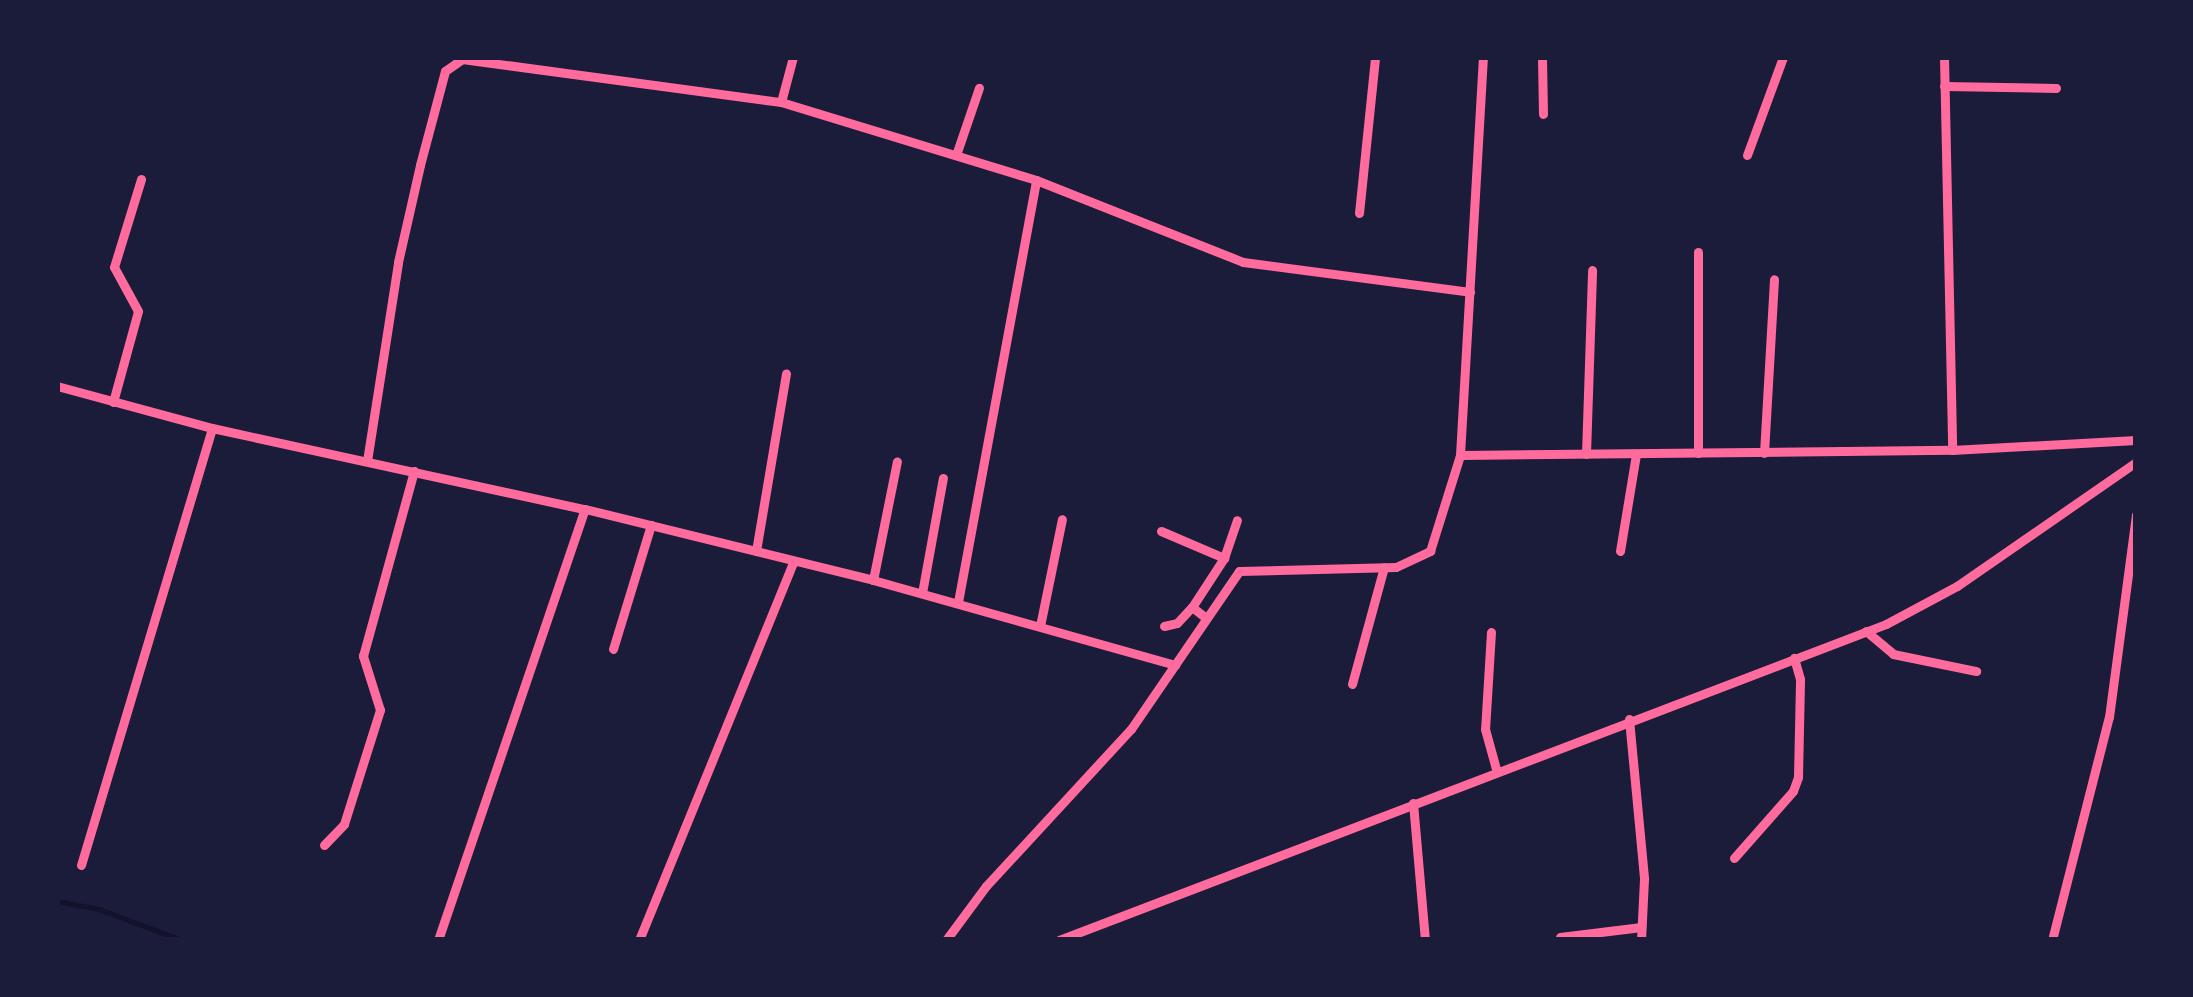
<!DOCTYPE html>
<html>
<head>
<meta charset="utf-8">
<style>
	body { margin:0 }
	#map { position:relative; width:2193px; height:997px; overflow:hidden; background:#1b1b3a; font-family:Commissioner,sans-serif }
	div>[style] { position:absolute }
	.stream>* { height:4.5px; margin:-2.25px; padding:0 2.25px; transform-origin:2.25px; border-radius:2.25px; background:#12122b }
	.minor>* { height:9px; margin:-4.5px; padding:0 4.5px; transform-origin:4.5px; border-radius:4.5px; background:#ff6b9d }
	span { translate:-50% -50%; white-space:nowrap; text-align:center; line-height:1.15; -webkit-text-stroke:10px #1b1b3a; paint-order:stroke }
	.frame { position:absolute; inset:0; border:60px solid #1b1b3a; pointer-events:none }
</style>
</head>
<body>
<div id="map">
	<div class="stream">
		<div style="left:57px;top:901px;width:43px;rotate:10.8deg"></div>
		<div style="left:99px;top:909px;width:89px;rotate:20.5deg"></div>
	</div>
	<div class="minor">
		<div style="left:1542px;top:57px;width:57px;rotate:89deg"></div>
		<div style="left:1944px;top:57px;width:393px;rotate:88.8deg"></div>
		<div style="left:1944px;top:86px;width:112px;rotate:1deg"></div>
		<div style="left:781px;top:102px;width:47px;rotate:-75.1deg"></div>
		<div style="left:956px;top:155px;width:71px;rotate:-71.1deg"></div>
		<div style="left:1747px;top:155px;width:104px;rotate:-69.8deg"></div>
		<div style="left:1359px;top:213px;width:157px;rotate:-84.1deg"></div>
		<div style="left:57px;top:386px;width:161px;rotate:15.2deg"></div>
		<div style="left:212px;top:428px;width:382px;rotate:12.3deg"></div>
		<div style="left:585px;top:509px;width:297px;rotate:13.8deg"></div>
		<div style="left:873px;top:580px;width:314px;rotate:15.7deg"></div>
		<div style="left:113px;top:402px;width:94px;rotate:-74.6deg"></div>
		<div style="left:138px;top:311px;width:50px;rotate:-118.6deg"></div>
		<div style="left:114px;top:267px;width:92px;rotate:-72.9deg"></div>
		<div style="left:1698px;top:453px;width:201px;rotate:-90deg"></div>
		<div style="left:1764px;top:453px;width:174px;rotate:-86.7deg"></div>
		<div style="left:1586px;top:454px;width:184px;rotate:-88.1deg"></div>
		<div style="left:1460px;top:455px;width:492px;rotate:-0.6deg"></div>
		<div style="left:1952px;top:450px;width:184px;rotate:-3.1deg"></div>
		<div style="left:367px;top:461px;width:201px;rotate:-81.1deg"></div>
		<div style="left:398px;top:262px;width:99px;rotate:-77.2deg"></div>
		<div style="left:420px;top:165px;width:97px;rotate:-75.1deg"></div>
		<div style="left:445px;top:71px;width:21px;rotate:-35deg"></div>
		<div style="left:462px;top:59px;width:322px;rotate:7.7deg"></div>
		<div style="left:781px;top:102px;width:267px;rotate:17deg"></div>
		<div style="left:1036px;top:180px;width:223px;rotate:21.6deg"></div>
		<div style="left:1243px;top:262px;width:229px;rotate:7.5deg"></div>
		<div style="left:1161px;top:531px;width:69px;rotate:23.2deg"></div>
		<div style="left:1224px;top:558px;width:59px;rotate:123.1deg"></div>
		<div style="left:1192px;top:607px;width:18px;rotate:38deg"></div>
		<div style="left:756px;top:551px;width:180px;rotate:-80.4deg"></div>
		<div style="left:1620px;top:551px;width:98px;rotate:-80.6deg"></div>
		<div style="left:1224px;top:558px;width:40px;rotate:-71.1deg"></div>
		<div style="left:873px;top:580px;width:121px;rotate:-78.6deg"></div>
		<div style="left:922px;top:593px;width:117px;rotate:-79.7deg"></div>
		<div style="left:958px;top:602px;width:429px;rotate:-79.5deg"></div>
		<div style="left:1040px;top:626px;width:109px;rotate:-78.4deg"></div>
		<div style="left:1164px;top:626px;width:13px;rotate:-13deg"></div>
		<div style="left:1177px;top:623px;width:22px;rotate:-47deg"></div>
		<div style="left:1866px;top:631px;width:35px;rotate:40deg"></div>
		<div style="left:1893px;top:654px;width:85px;rotate:11.6deg"></div>
		<div style="left:1491px;top:632px;width:97px;rotate:93.5deg"></div>
		<div style="left:1485px;top:729px;width:41px;rotate:74.6deg"></div>
		<div style="left:613px;top:649px;width:130px;rotate:-73deg"></div>
		<div style="left:1352px;top:684px;width:121px;rotate:-74.7deg"></div>
		<div style="left:1629px;top:719px;width:161px;rotate:84.6deg"></div>
		<div style="left:1644px;top:879px;width:61px;rotate:92.8deg"></div>
		<div style="left:1413px;top:803px;width:138px;rotate:85deg"></div>
		<div style="left:324px;top:845px;width:29px;rotate:-46deg"></div>
		<div style="left:344px;top:824px;width:120px;rotate:-72.5deg"></div>
		<div style="left:380px;top:710px;width:57px;rotate:-107.5deg"></div>
		<div style="left:363px;top:656px;width:192px;rotate:-74.6deg"></div>
		<div style="left:1734px;top:858px;width:89px;rotate:-48.6deg"></div>
		<div style="left:1793px;top:791px;width:15px;rotate:-70deg"></div>
		<div style="left:1798px;top:777px;width:98px;rotate:-88.8deg"></div>
		<div style="left:1800px;top:679px;width:22px;rotate:-106deg"></div>
		<div style="left:81px;top:865px;width:456px;rotate:-73.3deg"></div>
		<div style="left:1560px;top:937px;width:82px;rotate:-7deg"></div>
		<div style="left:438px;top:940px;width:455px;rotate:-71.2deg"></div>
		<div style="left:639px;top:940px;width:408px;rotate:-67.8deg"></div>
		<div style="left:946px;top:940px;width:67px;rotate:-53.5deg"></div>
		<div style="left:986px;top:886px;width:214px;rotate:-47.3deg"></div>
		<div style="left:1131px;top:729px;width:191px;rotate:-55.6deg"></div>
		<div style="left:1239px;top:571px;width:157px;rotate:-1.5deg"></div>
		<div style="left:1396px;top:567px;width:38px;rotate:-25deg"></div>
		<div style="left:1430px;top:551px;width:101px;rotate:-72.6deg"></div>
		<div style="left:1460px;top:455px;width:399px;rotate:-86.7deg"></div>
		<div style="left:1059px;top:940px;width:885px;rotate:-20.91deg"></div>
		<div style="left:1886px;top:624px;width:81px;rotate:-28.2deg"></div>
		<div style="left:1957px;top:586px;width:218px;rotate:-34.7deg"></div>
		<div style="left:2052px;top:940px;width:230px;rotate:-75.7deg"></div>
		<div style="left:2109px;top:717px;width:204px;rotate:-82.4deg"></div>
	</div>
	<div class="frame"></div>
</div>
</body>
</html>
